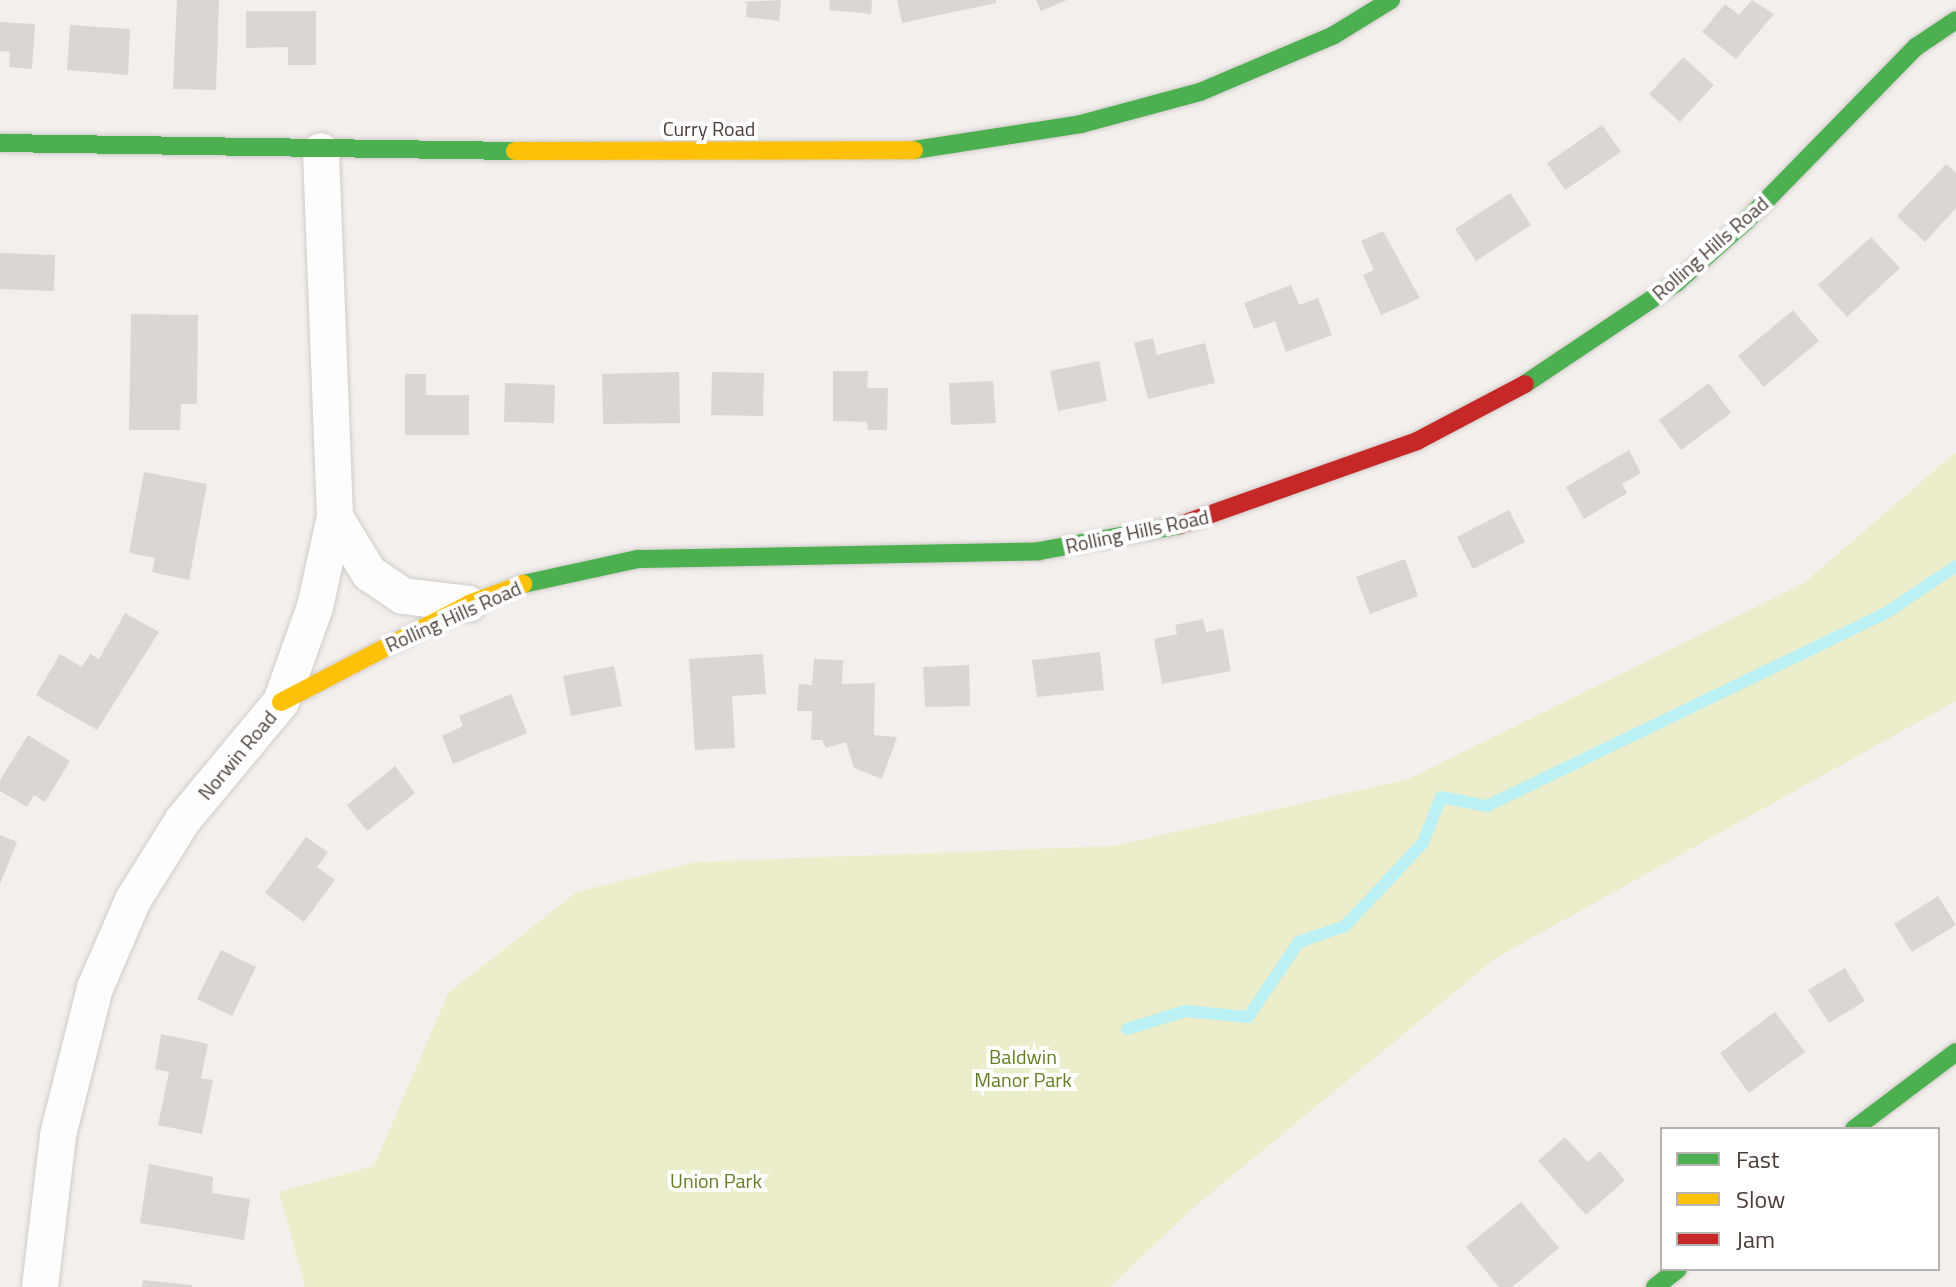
<!DOCTYPE html>
<html>
<head>
<meta charset="utf-8">
<style>
	body { margin:0 }
	#map { position:relative; width:1956px; height:1287px; overflow:hidden; background:#f3efed; font-family:"Titillium Web",sans-serif }
	div>[style] { position:absolute }
	.green>* { inset:0; background:#eceecb }
	.stream>* { height:12px; margin:-6px; padding:0 6px; transform-origin:6px; border-radius:6px; background:#bbf0f4 }
	.building>* { inset:0; background:#dbd6d3 }
	.roads { filter:drop-shadow(0 0 2px #d0cbc9) drop-shadow(0 0 2px #d0cbc9) }
	.street>* { height:36px; margin:-18px; padding:0 18px; transform-origin:18px; border-radius:18px; background:#fdfdfc }
	.fast>* { height:18px; margin:-9px; padding:0 9px; transform-origin:9px; border-radius:9px; background:#4caf50 }
	.slow>* { height:18px; margin:-9px; padding:0 9px; transform-origin:9px; border-radius:9px; background:#ffc107 }
	.jam>* { height:18px; margin:-9px; padding:0 9px; transform-origin:9px; border-radius:9px; background:#c62828 }
	span { translate:-50% -50%; white-space:nowrap; text-align:center; line-height:1.15; -webkit-text-stroke:8px #fff; paint-order:stroke }
	.street-label { font-size:20px; color:#4b3c37 }
	.park-label { font-size:20px; color:#657d23 }
	.legend { position:absolute; left:1660px; top:1127px; width:280px; height:144px; box-sizing:border-box; background:#fff; border:2px solid #b7b1af; margin:0; padding:10px 14px; list-style:none; font-size:24px; color:#4b3c37 }
	.legend li { display:flex; align-items:center; gap:16px; height:40px }
	.legend b { width:40px; border:2px solid #b7b1af }
</style>
</head>
<body>
<div id="map">
	<div class="green">
		<div style="clip-path:polygon(1956px 452px,1956px 701px,1496px 958px,1193px 1208px,1110px 1287px,305px 1287px,279px 1192px,374px 1166px,448px 993px,577px 892px,696px 862px,1113px 846px,1409px 779px,1804px 583px)"></div>
	</div>
	<div class="stream">
		<div style="left:1127px;top:1029px;width:62px;rotate:-17deg"></div>
		<div style="left:1186px;top:1011px;width:62px;rotate:5.5deg"></div>
		<div style="left:1248px;top:1017px;width:91px;rotate:-55.8deg"></div>
		<div style="left:1299px;top:942px;width:49px;rotate:-19.2deg"></div>
		<div style="left:1345px;top:926px;width:114px;rotate:-46.8deg"></div>
		<div style="left:1423px;top:843px;width:49px;rotate:-68.6deg"></div>
		<div style="left:1441px;top:797px;width:47px;rotate:11.1deg"></div>
		<div style="left:1487px;top:806px;width:443px;rotate:-25.8deg"></div>
		<div style="left:1886px;top:613px;width:84px;rotate:-33.9deg"></div>
	</div>
	<div class="building">
		<div style="clip-path:polygon(177px 0,219px 0,216px 90px,173px 89px)"></div>
		<div style="clip-path:polygon(781px 0,779px 21px,746px 17px,747px 3px,741px 2px)"></div>
		<div style="clip-path:polygon(830px 0,872px 0,871px 14px,829px 10px)"></div>
		<div style="clip-path:polygon(897px 0,996px 0,996px 3px,902px 23px)"></div>
		<div style="clip-path:polygon(1036px 0,1067px 0,1041px 11px)"></div>
		<div style="clip-path:polygon(1752px 0,1774px 14px,1736px 59px,1702px 32px,1725px 4px,1739px 15px)"></div>
		<div style="clip-path:polygon(246px 11px,316px 11px,316px 65px,288px 65px,288px 47px,246px 48px)"></div>
		<div style="clip-path:polygon(0 22px,35px 24px,32px 69px,9px 67px,10px 52px,0 51px)"></div>
		<div style="clip-path:polygon(70px 25px,130px 29px,128px 75px,67px 70px)"></div>
		<div style="clip-path:polygon(1683px 57px,1714px 85px,1680px 122px,1649px 94px)"></div>
		<div style="clip-path:polygon(1602px 125px,1621px 152px,1565px 190px,1547px 163px)"></div>
		<div style="clip-path:polygon(1946px 164px,1956px 173px,1956px 208px,1925px 242px,1897px 216px)"></div>
		<div style="clip-path:polygon(1510px 193px,1531px 225px,1476px 261px,1455px 229px)"></div>
		<div style="clip-path:polygon(1383px 231px,1420px 298px,1381px 315px,1363px 275px,1374px 270px,1361px 241px)"></div>
		<div style="clip-path:polygon(1871px 237px,1900px 268px,1847px 317px,1818px 285px)"></div>
		<div style="clip-path:polygon(0 253px,55px 255px,54px 291px,0 289px)"></div>
		<div style="clip-path:polygon(1291px 285px,1299px 305px,1318px 298px,1332px 335px,1286px 352px,1275px 321px,1254px 329px,1244px 303px)"></div>
		<div style="clip-path:polygon(1793px 310px,1819px 341px,1764px 387px,1738px 356px)"></div>
		<div style="clip-path:polygon(131px 314px,198px 315px,197px 404px,181px 404px,180px 430px,129px 430px)"></div>
		<div style="clip-path:polygon(1153px 338px,1157px 355px,1205px 343px,1215px 383px,1148px 399px,1134px 343px)"></div>
		<div style="clip-path:polygon(1099px 361px,1107px 401px,1058px 411px,1050px 371px)"></div>
		<div style="clip-path:polygon(833px 371px,868px 371px,867px 388px,888px 388px,887px 430px,868px 430px,867px 422px,833px 421px)"></div>
		<div style="clip-path:polygon(679px 372px,680px 423px,603px 424px,602px 374px)"></div>
		<div style="clip-path:polygon(712px 372px,764px 373px,763px 416px,711px 415px)"></div>
		<div style="clip-path:polygon(405px 374px,426px 374px,426px 395px,469px 395px,469px 435px,405px 435px)"></div>
		<div style="clip-path:polygon(993px 381px,996px 423px,951px 425px,949px 383px)"></div>
		<div style="clip-path:polygon(505px 383px,555px 385px,554px 423px,504px 422px)"></div>
		<div style="clip-path:polygon(1709px 383px,1731px 413px,1681px 450px,1659px 420px)"></div>
		<div style="clip-path:polygon(1629px 450px,1641px 473px,1622px 484px,1627px 493px,1584px 519px,1566px 487px)"></div>
		<div style="clip-path:polygon(144px 472px,207px 484px,189px 580px,152px 572px,155px 558px,129px 553px)"></div>
		<div style="clip-path:polygon(1509px 510px,1525px 542px,1473px 569px,1457px 537px)"></div>
		<div style="clip-path:polygon(1405px 559px,1418px 596px,1370px 614px,1356px 577px)"></div>
		<div style="clip-path:polygon(125px 613px,159px 632px,97px 730px,36px 695px,60px 654px,82px 667px,90px 654px,99px 659px)"></div>
		<div style="clip-path:polygon(1203px 619px,1206px 632px,1223px 629px,1231px 671px,1162px 684px,1154px 639px,1177px 634px,1175px 625px)"></div>
		<div style="clip-path:polygon(1100px 652px,1104px 690px,1037px 697px,1032px 660px)"></div>
		<div style="clip-path:polygon(763px 654px,766px 694px,732px 696px,735px 748px,695px 750px,689px 659px)"></div>
		<div style="clip-path:polygon(814px 659px,843px 660px,842px 684px,875px 683px,874px 735px,897px 737px,882px 779px,854px 768px,846px 742px,826px 748px,822px 740px,811px 740px,812px 711px,797px 711px,799px 684px,812px 685px)"></div>
		<div style="clip-path:polygon(969px 665px,970px 706px,925px 707px,923px 667px)"></div>
		<div style="clip-path:polygon(614px 666px,622px 706px,571px 716px,563px 676px)"></div>
		<div style="clip-path:polygon(511px 694px,527px 733px,453px 764px,442px 736px,463px 726px,459px 716px)"></div>
		<div style="clip-path:polygon(28px 735px,70px 761px,45px 802px,34px 795px,27px 807px,0 791px,0 780px)"></div>
		<div style="clip-path:polygon(395px 766px,415px 793px,367px 831px,347px 805px)"></div>
		<div style="clip-path:polygon(0 835px,17px 842px,0 884px)"></div>
		<div style="clip-path:polygon(306px 837px,328px 852px,317px 867px,335px 880px,304px 922px,265px 893px)"></div>
		<div style="clip-path:polygon(1938px 896px,1956px 925px,1912px 952px,1894px 924px)"></div>
		<div style="clip-path:polygon(221px 950px,256px 967px,232px 1016px,197px 999px)"></div>
		<div style="clip-path:polygon(1845px 968px,1865px 1001px,1829px 1023px,1808px 990px)"></div>
		<div style="clip-path:polygon(1775px 1012px,1805px 1052px,1749px 1093px,1720px 1053px)"></div>
		<div style="clip-path:polygon(161px 1034px,208px 1044px,201px 1078px,213px 1080px,202px 1134px,158px 1125px,169px 1072px,155px 1069px)"></div>
		<div style="clip-path:polygon(1565px 1137px,1588px 1162px,1600px 1151px,1625px 1180px,1586px 1215px,1538px 1161px)"></div>
		<div style="clip-path:polygon(149px 1164px,213px 1177px,212px 1193px,250px 1199px,244px 1240px,140px 1223px)"></div>
		<div style="clip-path:polygon(1521px 1202px,1559px 1248px,1512px 1287px,1499px 1287px,1466px 1247px)"></div>
		<div style="clip-path:polygon(143px 1280px,192px 1285px,192px 1287px,142px 1287px)"></div>
	</div>
	<div class="roads">
		<div class="street">
			<div style="left:335px;top:517px;width:66px;rotate:58.7deg"></div>
			<div style="left:369px;top:573px;width:41px;rotate:34.1deg"></div>
			<div style="left:403px;top:596px;width:66px;rotate:6.9deg"></div>
			<div style="left:40px;top:1287px;width:153px;rotate:-83.2deg"></div>
			<div style="left:58px;top:1135px;width:152px;rotate:-75.9deg"></div>
			<div style="left:95px;top:988px;width:96px;rotate:-66.6deg"></div>
			<div style="left:133px;top:900px;width:94px;rotate:-58deg"></div>
			<div style="left:183px;top:820px;width:153px;rotate:-50.3deg"></div>
			<div style="left:281px;top:702px;width:101px;rotate:-70.3deg"></div>
			<div style="left:315px;top:607px;width:92px;rotate:-77.5deg"></div>
			<div style="left:335px;top:517px;width:366px;rotate:-92.2deg"></div>
		</div>
		<div class="fast">
			<div style="left:0;top:143px;width:515px;rotate:0.89deg"></div>
			<div style="left:914px;top:150px;width:169px;rotate:-8.8deg"></div>
			<div style="left:1081px;top:124px;width:123px;rotate:-15.1deg"></div>
			<div style="left:1200px;top:92px;width:146px;rotate:-23deg"></div>
			<div style="left:1334px;top:35px;width:67px;rotate:-31.6deg"></div>
			<div style="left:1525px;top:384px;width:182px;rotate:-33.8deg"></div>
			<div style="left:1676px;top:283px;width:92px;rotate:-41.5deg"></div>
			<div style="left:1745px;top:222px;width:245px;rotate:-45.7deg"></div>
			<div style="left:1916px;top:47px;width:48px;rotate:-34deg"></div>
			<div style="left:523px;top:584px;width:118px;rotate:-12.3deg"></div>
			<div style="left:638px;top:559px;width:401px;rotate:-1.1deg"></div>
			<div style="left:1039px;top:551px;width:143px;rotate:-10.4deg"></div>
			<div style="left:1854px;top:1129px;width:128px;rotate:-37deg"></div>
			<div style="left:1655px;top:1287px;width:29px;rotate:-38deg"></div>
		</div>
		<div class="slow">
			<div style="left:515px;top:151px;width:399px;rotate:-0.1deg"></div>
			<div style="left:281px;top:702px;width:212px;rotate:-27.5deg"></div>
			<div style="left:469px;top:604px;width:58px;rotate:-20.3deg"></div>
		</div>
		<div class="jam">
			<div style="left:1180px;top:525px;width:251px;rotate:-19.5deg"></div>
			<div style="left:1417px;top:441px;width:122px;rotate:-27.8deg"></div>
		</div>
	</div>
	<div class="street-label">
		<span style="left:709px;top:128px">Curry Road</span>
		<span style="left:1710px;top:248px;rotate:-41deg">Rolling Hills Road</span>
		<span style="left:1137px;top:531px;rotate:-12deg">Rolling Hills Road</span>
		<span style="left:453px;top:616px;rotate:-24deg">Rolling Hills Road</span>
		<span style="left:237px;top:755px;rotate:-50deg">Norwin Road</span>
	</div>
	<div class="park-label">
		<span style="left:1023px;top:1068px">Baldwin<br>Manor Park</span>
		<span style="left:716px;top:1180px">Union Park</span>
	</div>
	<ul class="legend">
	<li><b style="height:10px;background:#4caf50"></b>Fast</li>
	<li><b style="height:10px;background:#ffc107"></b>Slow</li>
	<li><b style="height:10px;background:#c62828"></b>Jam</li>
	</ul>
</div>
</body>
</html>
